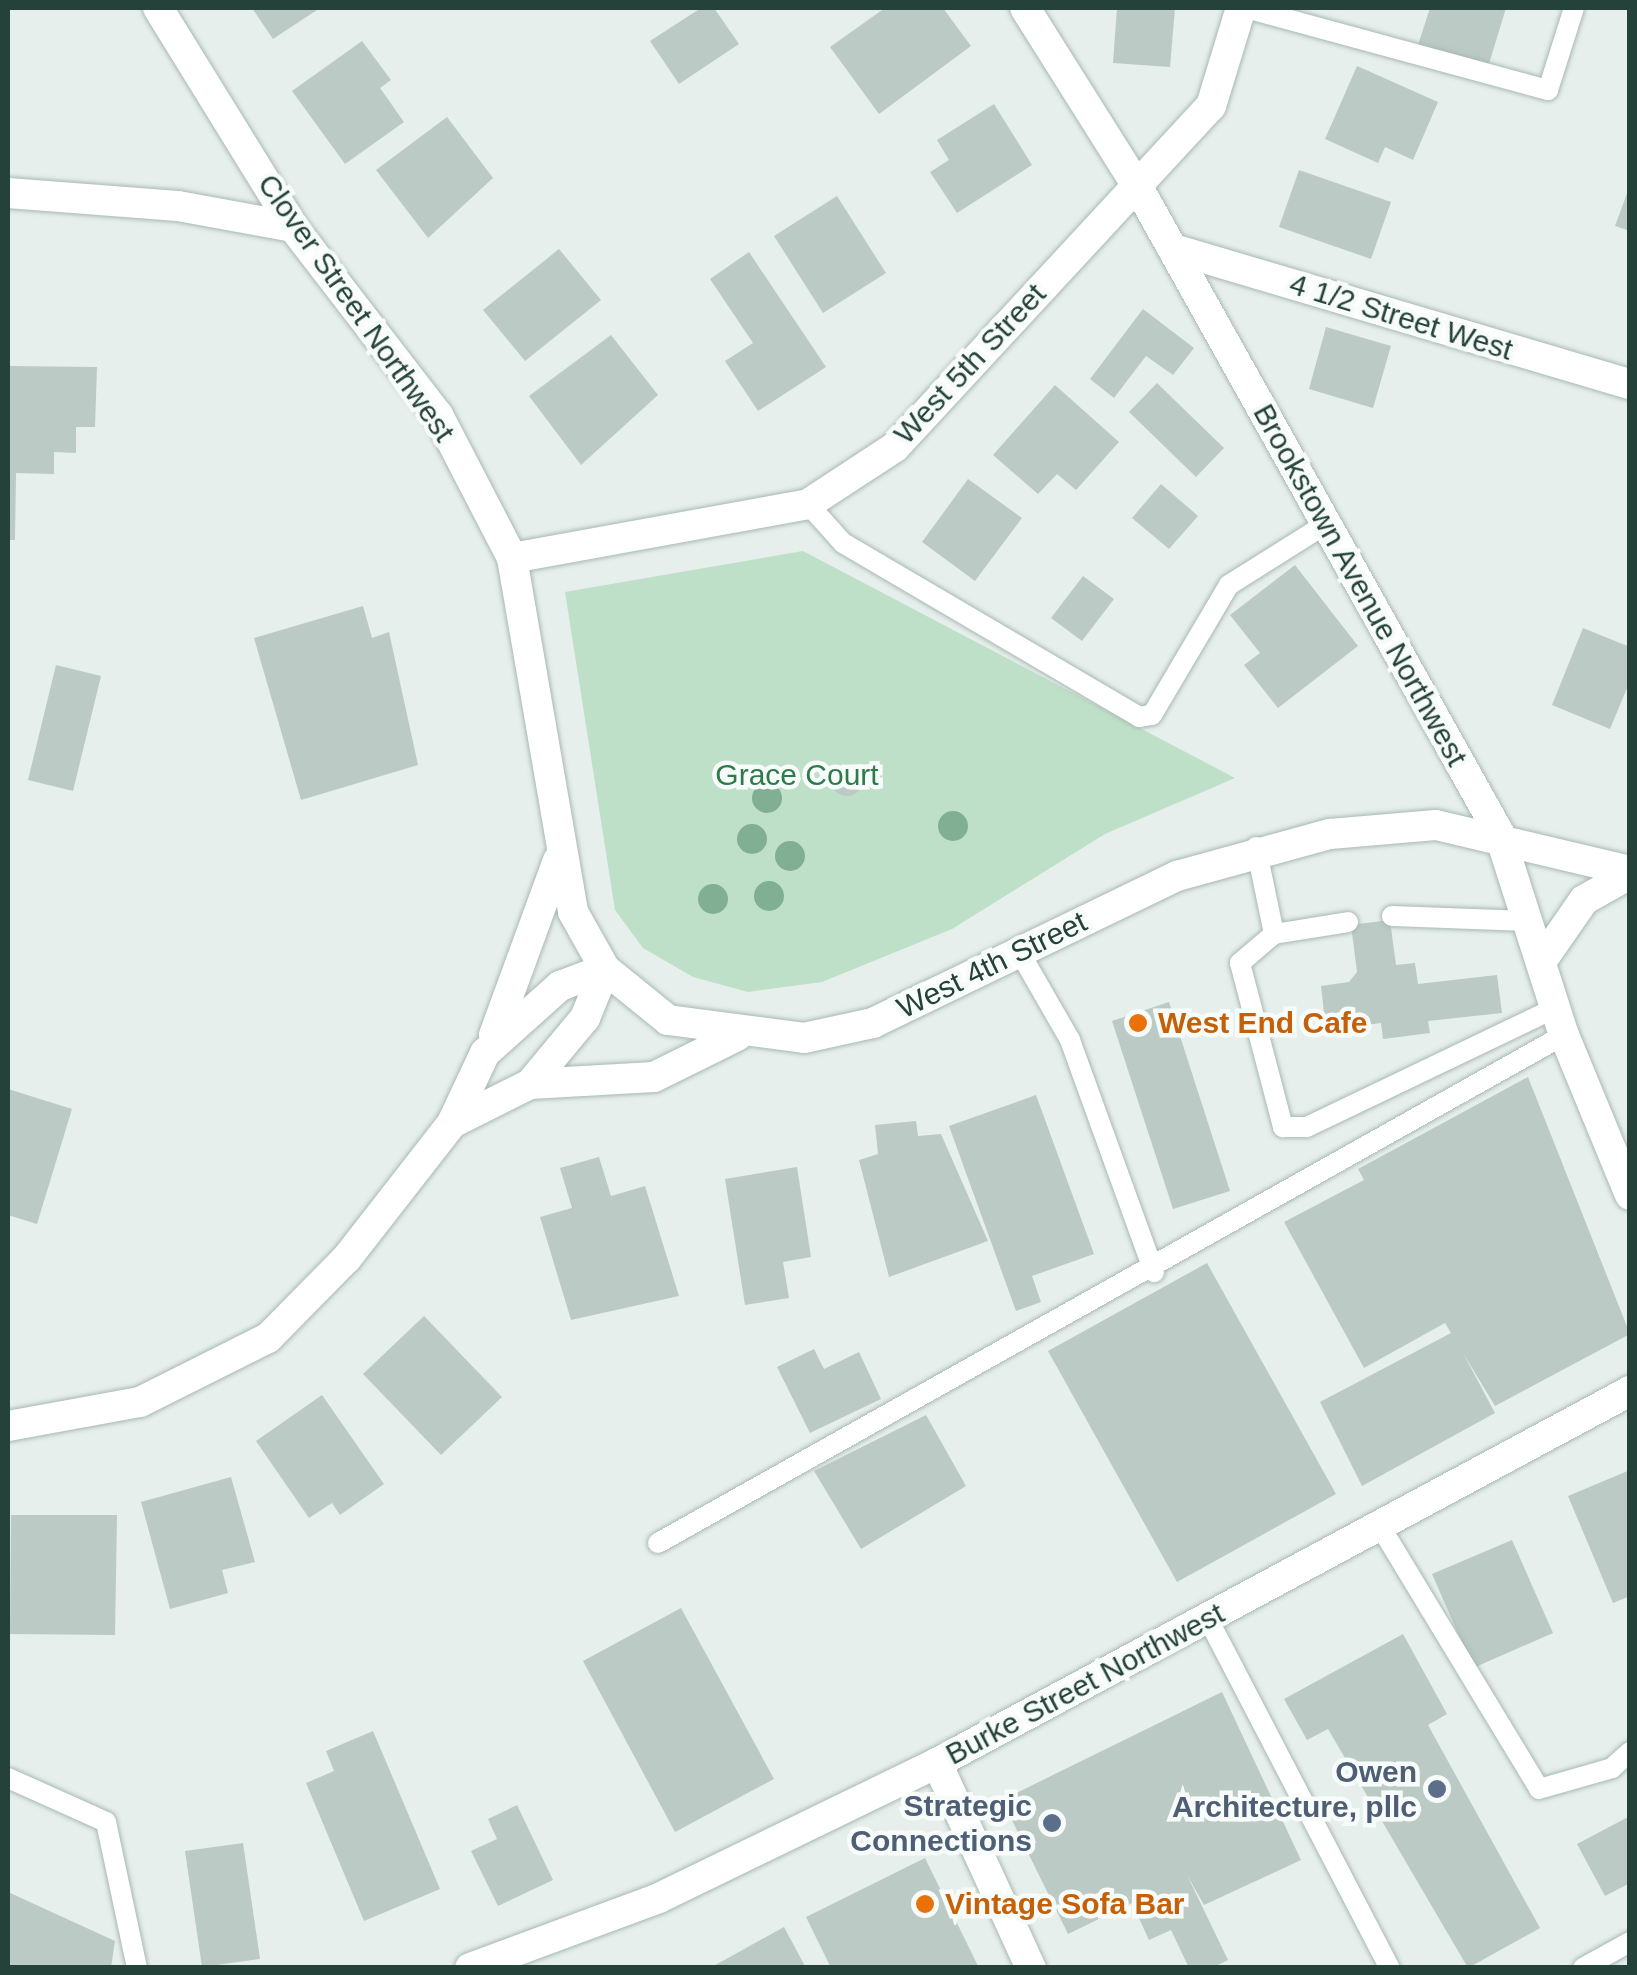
<!DOCTYPE html>
<html>
<head>
<meta charset="utf-8">
<style>
	body { margin:0 }
	#map { position:relative; width:1637px; height:1975px; overflow:hidden; background:#e6efeb; font-family:Helvetica,sans-serif }
	div>[style] { position:absolute }
	.green>* { inset:0; background:#bfe0c8 }
	.building>* { inset:0; background:#bbcac4 }
	.round { border-radius:50% }
	.roads { filter:drop-shadow(0 0 2px #a8b8b2) drop-shadow(0 0 2px #a8b8b2) }
	.lane>* { height:20px; margin:-10px; padding:0 10px; transform-origin:10px; border-radius:10px; background:#fff }
	.street>* { height:30px; margin:-15px; padding:0 15px; transform-origin:15px; border-radius:15px; background:#fff }
	.secondary>* { height:30px; margin:-15px; padding:0 15px; transform-origin:15px; border-radius:15px; background:#fff }
	.trees>* { width:30px; height:30px; margin:-15px; border-radius:50%; background:#80af93 }
	.dots>* { width:28px; height:28px; translate:-50% -50%; box-sizing:border-box; border:5px solid #f7fbf9; border-radius:50% }
	span { translate:-50% -50%; white-space:nowrap; text-align:center; line-height:1.15; -webkit-text-stroke:9px #f7fbf9; paint-order:stroke }
	.street-label { font-size:30px; color:#24423a }
	.park-label { font-size:30px; color:#2d7a4b }
	.food-label { font-size:30px; color:#c56008; font-weight:700 }
	.left { translate:0 -50%; text-align:left }
	.service-label { font-size:30px; color:#4e5e75; font-weight:700 }
	.right { translate:-100% -50%; text-align:right }
	.frame { position:absolute; inset:0; border:10px solid #24423a; pointer-events:none }
</style>
</head>
<body>
<div id="map">
	<div class="green">
		<div style="clip-path:polygon(803px 551px,1235px 778px,1105px 834px,952px 929px,822px 982px,748px 992px,693px 977px,643px 948px,615px 910px,565px 592px)"></div>
	</div>
	<div class="building">
		<div style="clip-path:polygon(252px 8px,320px 8px,273px 39px)"></div>
		<div style="clip-path:polygon(701px 8px,714px 8px,739px 44px,679px 84px,650px 41px)"></div>
		<div style="clip-path:polygon(885px 8px,943px 8px,971px 46px,879px 114px,830px 47px)"></div>
		<div style="clip-path:polygon(1117px 8px,1175px 8px,1170px 67px,1113px 63px)"></div>
		<div style="clip-path:polygon(1430px 8px,1506px 8px,1488px 67px,1418px 45px)"></div>
		<div style="clip-path:polygon(362px 41px,391px 80px,380px 88px,404px 122px,345px 164px,292px 91px)"></div>
		<div style="clip-path:polygon(1357px 66px,1438px 102px,1413px 160px,1385px 147px,1378px 163px,1325px 139px)"></div>
		<div style="clip-path:polygon(994px 104px,1032px 165px,957px 213px,930px 172px,949px 160px,937px 140px)"></div>
		<div style="clip-path:polygon(447px 117px,493px 178px,428px 238px,376px 170px)"></div>
		<div style="clip-path:polygon(1299px 170px,1391px 202px,1371px 259px,1279px 227px)"></div>
		<div style="clip-path:polygon(1629px 188px,1630px 188px,1630px 231px,1615px 226px)"></div>
		<div style="clip-path:polygon(837px 196px,886px 273px,823px 313px,774px 236px)"></div>
		<div style="clip-path:polygon(559px 249px,601px 300px,525px 361px,483px 310px)"></div>
		<div style="clip-path:polygon(749px 252px,826px 367px,758px 411px,725px 361px,753px 343px,710px 279px)"></div>
		<div style="clip-path:polygon(1143px 309px,1194px 348px,1173px 375px,1146px 356px,1114px 398px,1090px 379px)"></div>
		<div style="clip-path:polygon(1326px 327px,1391px 346px,1373px 408px,1309px 389px)"></div>
		<div style="clip-path:polygon(611px 335px,658px 395px,581px 465px,529px 396px)"></div>
		<div style="clip-path:polygon(8px 366px,97px 367px,95px 427px,76px 427px,76px 453px,54px 452px,54px 474px,16px 473px,15px 540px,8px 540px)"></div>
		<div style="clip-path:polygon(1157px 383px,1224px 448px,1196px 477px,1129px 412px)"></div>
		<div style="clip-path:polygon(1055px 385px,1119px 442px,1076px 490px,1057px 474px,1038px 494px,993px 455px)"></div>
		<div style="clip-path:polygon(968px 479px,1022px 518px,975px 581px,922px 542px)"></div>
		<div style="clip-path:polygon(1161px 484px,1198px 516px,1169px 549px,1132px 518px)"></div>
		<div style="clip-path:polygon(1295px 565px,1358px 646px,1278px 708px,1244px 665px,1260px 653px,1230px 615px)"></div>
		<div style="clip-path:polygon(1083px 576px,1114px 599px,1082px 641px,1051px 618px)"></div>
		<div style="clip-path:polygon(363px 606px,372px 638px,389px 632px,418px 765px,301px 800px,254px 638px)"></div>
		<div style="clip-path:polygon(1583px 628px,1630px 647px,1630px 681px,1610px 729px,1552px 705px)"></div>
		<div style="clip-path:polygon(56px 665px,101px 676px,73px 791px,28px 780px)"></div>
		<div class="round" style="left:831px;top:764px;width:32px;height:32px"></div>
		<div style="clip-path:polygon(1390px 920px,1396px 965px,1415px 963px,1418px 984px,1497px 975px,1502px 1013px,1428px 1021px,1430px 1033px,1383px 1039px,1381px 1023px,1326px 1030px,1321px 986px,1349px 982px,1357px 972px,1351px 925px)"></div>
		<div style="clip-path:polygon(1169px 1002px,1230px 1191px,1173px 1209px,1112px 1021px)"></div>
		<div style="clip-path:polygon(1528px 1077px,1630px 1334px,1495px 1406px,1463px 1353px,1495px 1413px,1362px 1486px,1320px 1402px,1451px 1333px,1445px 1323px,1364px 1368px,1284px 1222px,1364px 1180px,1358px 1169px)"></div>
		<div style="clip-path:polygon(8px 1089px,72px 1109px,37px 1224px,8px 1215px)"></div>
		<div style="clip-path:polygon(1036px 1095px,1094px 1254px,1032px 1276px,1041px 1302px,1016px 1311px,949px 1126px)"></div>
		<div style="clip-path:polygon(916px 1121px,918px 1136px,941px 1134px,988px 1241px,889px 1277px,859px 1160px,878px 1154px,875px 1125px)"></div>
		<div style="clip-path:polygon(599px 1157px,611px 1196px,645px 1186px,679px 1296px,571px 1320px,540px 1217px,572px 1208px,560px 1168px)"></div>
		<div style="clip-path:polygon(797px 1167px,811px 1257px,783px 1262px,789px 1298px,745px 1305px,725px 1179px)"></div>
		<div style="clip-path:polygon(1207px 1263px,1336px 1494px,1177px 1582px,1048px 1351px)"></div>
		<div style="clip-path:polygon(424px 1316px,502px 1397px,441px 1455px,363px 1374px)"></div>
		<div style="clip-path:polygon(814px 1349px,824px 1369px,859px 1352px,881px 1399px,810px 1433px,777px 1367px)"></div>
		<div style="clip-path:polygon(322px 1395px,384px 1484px,340px 1515px,332px 1503px,309px 1518px,256px 1441px)"></div>
		<div style="clip-path:polygon(926px 1415px,966px 1486px,861px 1549px,814px 1471px)"></div>
		<div style="clip-path:polygon(1630px 1470px,1630px 1596px,1613px 1603px,1568px 1496px)"></div>
		<div style="clip-path:polygon(231px 1477px,255px 1562px,222px 1570px,228px 1593px,170px 1609px,141px 1502px)"></div>
		<div style="clip-path:polygon(11px 1515px,117px 1515px,115px 1635px,10px 1634px)"></div>
		<div style="clip-path:polygon(1512px 1540px,1553px 1633px,1473px 1668px,1432px 1574px)"></div>
		<div style="clip-path:polygon(681px 1608px,774px 1779px,675px 1832px,583px 1661px)"></div>
		<div style="clip-path:polygon(1403px 1634px,1447px 1714px,1428px 1725px,1540px 1928px,1468px 1968px,1328px 1729px,1307px 1740px,1284px 1699px)"></div>
		<div style="clip-path:polygon(1222px 1692px,1301px 1860px,1204px 1905px,1187px 1875px,1228px 1960px,1212px 1968px,1189px 1968px,1171px 1930px,1149px 1940px,1132px 1903px,1068px 1934px,1002px 1800px)"></div>
		<div style="clip-path:polygon(373px 1731px,440px 1889px,364px 1921px,306px 1783px,334px 1771px,326px 1751px)"></div>
		<div style="clip-path:polygon(517px 1805px,553px 1880px,498px 1906px,471px 1851px,497px 1839px,488px 1819px)"></div>
		<div style="clip-path:polygon(1630px 1816px,1630px 1883px,1605px 1896px,1577px 1844px)"></div>
		<div style="clip-path:polygon(243px 1843px,260px 1959px,202px 1967px,185px 1851px)"></div>
		<div style="clip-path:polygon(925px 1858px,979px 1968px,831px 1968px,806px 1917px)"></div>
		<div style="clip-path:polygon(8px 1892px,115px 1941px,111px 1968px,8px 1968px)"></div>
		<div style="clip-path:polygon(784px 1927px,806px 1968px,710px 1968px)"></div>
	</div>
	<div class="roads">
		<div class="lane">
			<div style="left:1246px;top:8px;width:313px;rotate:15.2deg"></div>
			<div style="left:1548px;top:90px;width:86px;rotate:-72.4deg"></div>
			<div style="left:808px;top:504px;width:52px;rotate:48.1deg"></div>
			<div style="left:843px;top:543px;width:343px;rotate:30.4deg"></div>
			<div style="left:1139px;top:717px;width:13px;rotate:-9deg"></div>
			<div style="left:1152px;top:715px;width:151px;rotate:-59.4deg"></div>
			<div style="left:1229px;top:585px;width:115px;rotate:-32.2deg"></div>
			<div style="left:1256px;top:847px;width:89px;rotate:78.3deg"></div>
			<div style="left:1274px;top:934px;width:45px;rotate:139.5deg"></div>
			<div style="left:1240px;top:963px;width:170px;rotate:75.3deg"></div>
			<div style="left:1283px;top:1127px;width:24px"></div>
			<div style="left:1307px;top:1127px;width:275px;rotate:-25.6deg"></div>
			<div style="left:1392px;top:916px;width:135px;rotate:2.1deg"></div>
			<div style="left:1274px;top:934px;width:75px;rotate:-9.2deg"></div>
			<div style="left:1020px;top:953px;width:100px;rotate:60.1deg"></div>
			<div style="left:1070px;top:1040px;width:247px;rotate:70.1deg"></div>
			<div style="left:1380px;top:1526px;width:307px;rotate:58.8deg"></div>
			<div style="left:1539px;top:1789px;width:76px;rotate:-16deg"></div>
			<div style="left:1612px;top:1768px;width:24px;rotate:-42deg"></div>
			<div style="left:658px;top:1543px;width:1039px;rotate:-29.28deg"></div>
			<div style="left:1208px;top:1619px;width:394px;rotate:62.5deg"></div>
			<div style="left:8px;top:1778px;width:107px;rotate:24.2deg"></div>
			<div style="left:106px;top:1822px;width:149px;rotate:78deg"></div>
			<div style="left:1583px;top:1968px;width:54px;rotate:-29deg"></div>
		</div>
		<div class="street">
			<div style="left:158px;top:8px;width:257px;rotate:58.3deg"></div>
			<div style="left:1173px;top:249px;width:477px;rotate:16.5deg"></div>
			<div style="left:937px;top:1763px;width:226px;rotate:65.4deg"></div>
		</div>
		<div class="secondary">
			<div style="left:1025px;top:8px;width:214px;rotate:57.8deg"></div>
			<div style="left:1139px;top:189px;width:738px;rotate:60.79deg"></div>
			<div style="left:1499px;top:833px;width:212px;rotate:72.2deg"></div>
			<div style="left:1564px;top:1035px;width:173px;rotate:67.6deg"></div>
			<div style="left:8px;top:193px;width:170px;rotate:4.4deg"></div>
			<div style="left:178px;top:206px;width:117px;rotate:10.3deg"></div>
			<div style="left:293px;top:227px;width:237px;rotate:52.4deg"></div>
			<div style="left:438px;top:415px;width:161px;rotate:62.6deg"></div>
			<div style="left:512px;top:558px;width:359px;rotate:80.2deg"></div>
			<div style="left:573px;top:912px;width:65px;rotate:60.7deg"></div>
			<div style="left:605px;top:969px;width:81px;rotate:39deg"></div>
			<div style="left:668px;top:1020px;width:137px;rotate:7.5deg"></div>
			<div style="left:804px;top:1038px;width:71px;rotate:-12.3deg"></div>
			<div style="left:873px;top:1023px;width:338px;rotate:-25.8deg"></div>
			<div style="left:1177px;top:876px;width:159px;rotate:-15.4deg"></div>
			<div style="left:1330px;top:834px;width:106px;rotate:-4.9deg"></div>
			<div style="left:1436px;top:825px;width:199px;rotate:13.3deg"></div>
			<div style="left:512px;top:558px;width:301px;rotate:-10.3deg"></div>
			<div style="left:808px;top:504px;width:104px;rotate:-33.2deg"></div>
			<div style="left:895px;top:447px;width:465px;rotate:-47.2deg"></div>
			<div style="left:1211px;top:106px;width:102px;rotate:-73deg"></div>
			<div style="left:1541px;top:962px;width:75px;rotate:-55.3deg"></div>
			<div style="left:1584px;top:900px;width:53px;rotate:-29.5deg"></div>
			<div style="left:494px;top:1035px;width:186px;rotate:-69.9deg"></div>
			<div style="left:530px;top:1084px;width:124px;rotate:-3.2deg"></div>
			<div style="left:654px;top:1077px;width:93px;rotate:-26.3deg"></div>
			<div style="left:452px;top:1123px;width:77px;rotate:-64.8deg"></div>
			<div style="left:485px;top:1053px;width:101px;rotate:-41.8deg"></div>
			<div style="left:560px;top:986px;width:48px;rotate:-20.7deg"></div>
			<div style="left:8px;top:1426px;width:134px;rotate:-10.3deg"></div>
			<div style="left:140px;top:1402px;width:143px;rotate:-26.6deg"></div>
			<div style="left:268px;top:1338px;width:112px;rotate:-45.4deg"></div>
			<div style="left:347px;top:1258px;width:171px;rotate:-52.1deg"></div>
			<div style="left:452px;top:1123px;width:87px;rotate:-26.6deg"></div>
			<div style="left:530px;top:1084px;width:86px;rotate:-50.2deg"></div>
			<div style="left:585px;top:1018px;width:53px;rotate:-67.8deg"></div>
			<div style="left:470px;top:1968px;width:202px;rotate:-20.3deg"></div>
			<div style="left:659px;top:1898px;width:309px;rotate:-25.9deg"></div>
			<div style="left:937px;top:1763px;width:787px;rotate:-28.23deg"></div>
		</div>
	</div>
	<div class="trees">
		<div style="left:767px;top:798px"></div>
		<div style="left:953px;top:826px"></div>
		<div style="left:752px;top:839px"></div>
		<div style="left:790px;top:856px"></div>
		<div style="left:769px;top:896px"></div>
		<div style="left:713px;top:899px"></div>
	</div>
	<div class="dots">
		<div style="left:1138px;top:1023px;background:#e8710a"></div>
		<div style="left:1437px;top:1789px;background:#5c6f8a"></div>
		<div style="left:1052px;top:1823px;background:#5c6f8a"></div>
		<div style="left:925px;top:1904px;background:#e8710a"></div>
	</div>
	<div class="street-label">
		<span style="left:356px;top:308px;rotate:55deg">Clover Street Northwest</span>
		<span style="left:1401px;top:317px;rotate:17deg">4 1/2 Street West</span>
		<span style="left:970px;top:364px;rotate:-47deg">West 5th Street</span>
		<span style="left:1360px;top:585px;rotate:61deg">Brookstown Avenue Northwest</span>
		<span style="left:992px;top:965px;rotate:-26deg">West 4th Street</span>
		<span style="left:1085px;top:1684px;rotate:-28deg">Burke Street Northwest</span>
	</div>
	<div class="park-label">
		<span style="left:797px;top:775px">Grace Court</span>
	</div>
	<div class="food-label">
		<span class="left" style="left:1158px;top:1023px">West End Cafe</span>
		<span class="left" style="left:945px;top:1904px">Vintage Sofa Bar</span>
	</div>
	<div class="service-label">
		<span class="right" style="left:1417px;top:1789px">Owen<br>Architecture, pllc</span>
		<span class="right" style="left:1032px;top:1823px">Strategic<br>Connections</span>
	</div>
	<div class="frame"></div>
</div>
</body>
</html>
